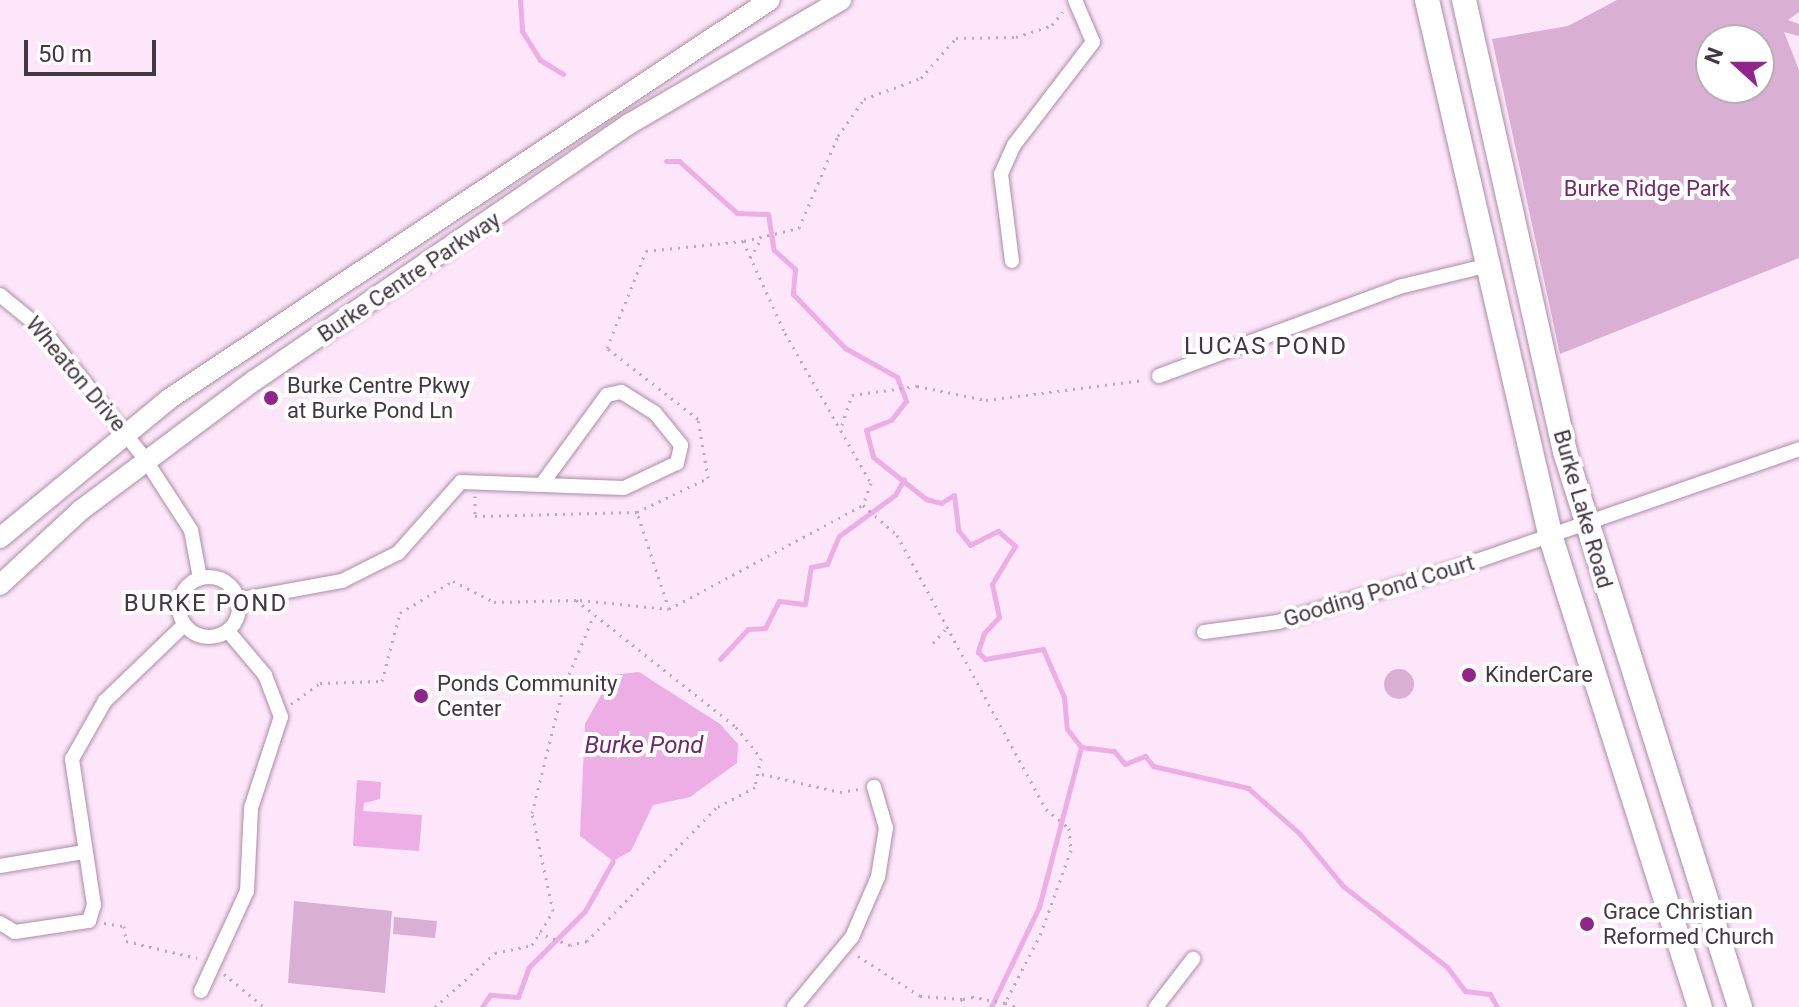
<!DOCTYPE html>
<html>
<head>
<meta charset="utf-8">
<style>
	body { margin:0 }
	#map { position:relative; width:1799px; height:1007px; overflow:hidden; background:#fee6fa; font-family:Roboto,sans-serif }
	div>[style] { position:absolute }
	.green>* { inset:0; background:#d9b0d3 }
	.round { border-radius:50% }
	.water>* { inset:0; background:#ecaee4 }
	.stream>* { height:5px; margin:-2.5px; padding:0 2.5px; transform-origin:2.5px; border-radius:2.5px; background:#ecaee4 }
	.path>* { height:3px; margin-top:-1.5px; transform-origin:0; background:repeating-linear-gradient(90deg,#bda9b9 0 2px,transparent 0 8px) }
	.roads { filter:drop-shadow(0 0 2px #aa8ea6) drop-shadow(0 0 2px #aa8ea6) }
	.street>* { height:14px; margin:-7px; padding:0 7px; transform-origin:7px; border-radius:7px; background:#fff }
	.street>.ring { margin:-7px; padding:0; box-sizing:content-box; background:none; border:14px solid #fff; border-radius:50% }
	.secondary>* { height:20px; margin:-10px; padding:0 10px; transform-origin:10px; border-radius:10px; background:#fff }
	.primary>* { height:24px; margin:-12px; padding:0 12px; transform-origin:12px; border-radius:12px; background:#fff }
	.dots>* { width:22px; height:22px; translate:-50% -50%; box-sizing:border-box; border:4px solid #fff; border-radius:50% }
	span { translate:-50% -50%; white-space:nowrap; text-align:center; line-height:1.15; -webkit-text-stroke:8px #fff; paint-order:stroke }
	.park-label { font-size:22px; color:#732c6d }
	.street-label { font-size:22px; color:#433741 }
	.poi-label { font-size:22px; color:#433741 }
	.left { translate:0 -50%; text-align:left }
	.neighbourhood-label { font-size:24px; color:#433741; letter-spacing:2px }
	.water-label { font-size:24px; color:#70296a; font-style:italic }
	.north { position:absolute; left:1695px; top:24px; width:80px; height:80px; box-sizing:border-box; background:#fff; border:2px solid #b4afb3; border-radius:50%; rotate:291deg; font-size:22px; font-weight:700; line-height:32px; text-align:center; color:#433741 }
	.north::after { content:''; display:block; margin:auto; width:28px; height:36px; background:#902689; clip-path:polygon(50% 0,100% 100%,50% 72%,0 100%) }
	.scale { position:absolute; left:24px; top:40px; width:132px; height:36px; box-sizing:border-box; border:4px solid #433741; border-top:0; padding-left:10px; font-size:24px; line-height:28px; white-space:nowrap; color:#433741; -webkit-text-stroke:6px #fff; paint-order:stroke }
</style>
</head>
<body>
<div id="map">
	<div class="green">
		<div style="clip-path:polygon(evenodd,1617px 0,1799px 0,1799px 12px,1788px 20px,1799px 24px,1799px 36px,1784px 32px,1799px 70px,1799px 258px,1560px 354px,1492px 39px,1568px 26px,1617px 0,1711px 40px,1759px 40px,1759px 88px,1711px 88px,1711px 40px)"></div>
		<div class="round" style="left:1384px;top:669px;width:30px;height:30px"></div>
		<div style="clip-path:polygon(294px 901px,392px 911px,385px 993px,288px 983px)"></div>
		<div style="clip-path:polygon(394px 917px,437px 921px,435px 938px,393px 934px)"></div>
	</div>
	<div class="water">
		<div style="clip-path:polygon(639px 672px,720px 724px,738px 744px,737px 763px,690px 797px,653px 805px,631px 851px,613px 861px,580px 836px,585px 724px,612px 675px)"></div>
		<div style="clip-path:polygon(357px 780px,381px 782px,380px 799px,364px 803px,363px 811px,422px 815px,419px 851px,353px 846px)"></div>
	</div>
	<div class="stream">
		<div style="left:520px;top:0;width:31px;rotate:86deg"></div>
		<div style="left:522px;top:31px;width:34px;rotate:58deg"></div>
		<div style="left:540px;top:60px;width:27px;rotate:31deg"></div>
		<div style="left:666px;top:161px;width:13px"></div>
		<div style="left:679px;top:161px;width:78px;rotate:41.9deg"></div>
		<div style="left:737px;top:213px;width:31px;rotate:2deg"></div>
		<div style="left:768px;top:214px;width:36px;rotate:81deg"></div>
		<div style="left:774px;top:250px;width:28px;rotate:42deg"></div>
		<div style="left:795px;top:269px;width:25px;rotate:95deg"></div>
		<div style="left:793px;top:294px;width:75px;rotate:46.1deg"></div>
		<div style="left:845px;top:348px;width:60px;rotate:29.1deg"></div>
		<div style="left:897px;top:377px;width:26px;rotate:69deg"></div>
		<div style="left:906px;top:401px;width:24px;rotate:128deg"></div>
		<div style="left:891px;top:420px;width:27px;rotate:158deg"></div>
		<div style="left:866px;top:430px;width:28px;rotate:75deg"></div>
		<div style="left:873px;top:457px;width:68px;rotate:38.4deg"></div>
		<div style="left:926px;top:499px;width:16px;rotate:15deg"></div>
		<div style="left:941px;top:503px;width:15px;rotate:-32deg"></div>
		<div style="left:954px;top:495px;width:35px;rotate:83deg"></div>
		<div style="left:958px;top:530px;width:19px;rotate:51deg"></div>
		<div style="left:970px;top:545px;width:31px;rotate:-27deg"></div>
		<div style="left:998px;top:531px;width:23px;rotate:41deg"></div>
		<div style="left:1015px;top:546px;width:44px;rotate:121.2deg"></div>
		<div style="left:992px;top:584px;width:34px;rotate:78deg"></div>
		<div style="left:999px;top:617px;width:22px;rotate:133deg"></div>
		<div style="left:984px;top:633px;width:20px;rotate:108deg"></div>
		<div style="left:978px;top:652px;width:10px;rotate:45deg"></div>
		<div style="left:985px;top:659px;width:59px;rotate:-9.8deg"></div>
		<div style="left:1043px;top:649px;width:52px;rotate:66.4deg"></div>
		<div style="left:1064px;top:697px;width:32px;rotate:85deg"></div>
		<div style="left:1067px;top:729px;width:23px;rotate:52deg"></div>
		<div style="left:1081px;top:747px;width:33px;rotate:7deg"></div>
		<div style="left:1114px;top:751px;width:17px;rotate:50deg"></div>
		<div style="left:1125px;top:764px;width:22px;rotate:-22deg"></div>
		<div style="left:1145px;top:756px;width:13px;rotate:51deg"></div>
		<div style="left:1153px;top:766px;width:98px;rotate:13deg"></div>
		<div style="left:1248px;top:788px;width:69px;rotate:41.5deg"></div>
		<div style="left:1300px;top:834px;width:67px;rotate:50.4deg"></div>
		<div style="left:1343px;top:886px;width:132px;rotate:37.9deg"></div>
		<div style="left:1447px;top:967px;width:30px;rotate:53deg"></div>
		<div style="left:1465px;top:991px;width:25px;rotate:7deg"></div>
		<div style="left:1490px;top:994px;width:15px;rotate:62deg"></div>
		<div style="left:720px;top:659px;width:41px;rotate:-47deg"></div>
		<div style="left:748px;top:629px;width:17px;rotate:-3deg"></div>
		<div style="left:765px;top:628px;width:30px;rotate:-63deg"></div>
		<div style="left:779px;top:601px;width:26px;rotate:7deg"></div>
		<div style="left:805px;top:604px;width:37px;rotate:-81deg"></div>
		<div style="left:811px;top:567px;width:16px;rotate:-11deg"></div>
		<div style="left:827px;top:564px;width:30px;rotate:-67deg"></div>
		<div style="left:839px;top:536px;width:69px;rotate:-36.2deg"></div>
		<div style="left:895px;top:495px;width:18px;rotate:-61deg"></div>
		<div style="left:482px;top:1007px;width:14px;rotate:-56deg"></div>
		<div style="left:490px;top:995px;width:28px;rotate:4deg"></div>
		<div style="left:518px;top:997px;width:32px;rotate:-70deg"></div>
		<div style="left:529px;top:967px;width:79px;rotate:-45deg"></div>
		<div style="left:585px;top:911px;width:57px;rotate:-60.8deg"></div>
		<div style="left:991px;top:1007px;width:111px;rotate:-64.4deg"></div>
		<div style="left:1039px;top:907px;width:165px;rotate:-75.3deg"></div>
	</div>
	<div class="path">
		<div style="left:744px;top:241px;width:57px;rotate:-13.3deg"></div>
		<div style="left:799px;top:228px;width:100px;rotate:-67deg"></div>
		<div style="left:838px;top:136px;width:45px;rotate:-54.9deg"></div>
		<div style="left:864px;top:99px;width:61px;rotate:-20.2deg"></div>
		<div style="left:921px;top:78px;width:53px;rotate:-48.8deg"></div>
		<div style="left:956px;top:38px;width:60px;rotate:-1deg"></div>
		<div style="left:1016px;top:37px;width:38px;rotate:-18deg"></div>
		<div style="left:1052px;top:25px;width:17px;rotate:-50deg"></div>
		<div style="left:750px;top:258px;width:20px;rotate:-60deg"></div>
		<div style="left:842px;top:425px;width:32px;rotate:-72deg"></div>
		<div style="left:852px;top:395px;width:66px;rotate:-7.9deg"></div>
		<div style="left:917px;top:386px;width:70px;rotate:11.5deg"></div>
		<div style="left:986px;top:400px;width:159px;rotate:-7.2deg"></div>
		<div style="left:475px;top:496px;width:20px;rotate:90deg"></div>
		<div style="left:475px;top:516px;width:162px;rotate:-1.4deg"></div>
		<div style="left:637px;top:512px;width:79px;rotate:-25.6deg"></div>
		<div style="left:708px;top:478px;width:60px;rotate:-99.6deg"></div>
		<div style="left:698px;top:419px;width:115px;rotate:-142deg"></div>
		<div style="left:607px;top:348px;width:105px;rotate:-68.1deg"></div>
		<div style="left:646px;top:251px;width:98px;rotate:-5.9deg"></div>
		<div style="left:743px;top:241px;width:101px;rotate:65.5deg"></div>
		<div style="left:785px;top:333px;width:173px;rotate:60.2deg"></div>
		<div style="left:871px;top:483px;width:23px;rotate:110deg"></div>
		<div style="left:863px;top:505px;width:45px;rotate:41.4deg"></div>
		<div style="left:897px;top:535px;width:312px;rotate:61.5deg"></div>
		<div style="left:1046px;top:809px;width:30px;rotate:40deg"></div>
		<div style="left:1069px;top:828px;width:22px;rotate:85deg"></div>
		<div style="left:1071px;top:850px;width:88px;rotate:109.9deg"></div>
		<div style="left:1041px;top:933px;width:79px;rotate:117.2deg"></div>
		<div style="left:1005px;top:1003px;width:33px;rotate:-169deg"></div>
		<div style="left:973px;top:997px;width:11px;rotate:170deg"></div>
		<div style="left:962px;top:999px;width:8px;rotate:83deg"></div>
		<div style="left:580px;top:600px;width:89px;rotate:5.8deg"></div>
		<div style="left:669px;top:609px;width:102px;rotate:-108.3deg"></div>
		<div style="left:669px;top:609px;width:220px;rotate:-28.2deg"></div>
		<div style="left:933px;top:643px;width:21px;rotate:-47deg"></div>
		<div style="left:291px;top:704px;width:36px;rotate:-36deg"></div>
		<div style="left:320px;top:683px;width:62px;rotate:-1.8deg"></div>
		<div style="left:382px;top:681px;width:70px;rotate:-75.2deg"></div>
		<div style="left:400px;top:613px;width:62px;rotate:-31.1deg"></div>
		<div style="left:453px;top:581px;width:46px;rotate:27.1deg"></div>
		<div style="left:494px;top:602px;width:82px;rotate:-1.4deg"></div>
		<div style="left:576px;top:600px;width:204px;rotate:38.4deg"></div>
		<div style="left:736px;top:727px;width:40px;rotate:51deg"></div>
		<div style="left:761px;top:758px;width:30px;rotate:102deg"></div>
		<div style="left:755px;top:787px;width:44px;rotate:151.7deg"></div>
		<div style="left:716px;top:808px;width:185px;rotate:134.1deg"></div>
		<div style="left:587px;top:941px;width:17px;rotate:167deg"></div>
		<div style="left:570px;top:945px;width:33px;rotate:-159deg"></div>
		<div style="left:762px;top:774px;width:80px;rotate:13deg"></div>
		<div style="left:840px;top:792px;width:20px;rotate:-9deg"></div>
		<div style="left:104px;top:923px;width:20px;rotate:9deg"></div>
		<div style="left:124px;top:926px;width:15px;rotate:82deg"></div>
		<div style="left:126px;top:941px;width:73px;rotate:13.5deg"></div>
		<div style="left:858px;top:956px;width:74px;rotate:32.8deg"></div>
		<div style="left:920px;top:996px;width:42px;rotate:4.1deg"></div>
		<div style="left:224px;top:974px;width:52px;rotate:39.5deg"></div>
		<div style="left:1005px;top:1003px;width:12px;rotate:20deg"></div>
		<div style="left:435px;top:1007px;width:81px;rotate:-42deg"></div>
		<div style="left:495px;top:953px;width:38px;rotate:-12deg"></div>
		<div style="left:532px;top:945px;width:40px;rotate:-58deg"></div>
		<div style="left:553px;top:911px;width:100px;rotate:-102.1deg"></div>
		<div style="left:532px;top:813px;width:128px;rotate:-76deg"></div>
		<div style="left:563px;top:689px;width:80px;rotate:-67.3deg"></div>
	</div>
	<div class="roads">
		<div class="street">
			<div style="left:1012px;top:261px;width:88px;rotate:-97.2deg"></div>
			<div style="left:1001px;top:174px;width:32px;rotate:-66deg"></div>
			<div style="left:1014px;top:145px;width:130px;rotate:-52.5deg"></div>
			<div style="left:1093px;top:42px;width:46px;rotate:-113.2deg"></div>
			<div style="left:0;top:295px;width:57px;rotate:39.3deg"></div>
			<div style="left:44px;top:331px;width:163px;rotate:51.7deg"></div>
			<div style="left:145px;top:459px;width:85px;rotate:57.1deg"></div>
			<div style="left:191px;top:530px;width:49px;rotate:79.4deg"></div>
			<div style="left:1159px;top:376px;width:256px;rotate:-20.3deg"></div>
			<div style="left:1399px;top:287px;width:89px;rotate:-13.7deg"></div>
			<div class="ring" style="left:179px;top:577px;width:46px;height:46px"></div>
			<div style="left:238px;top:600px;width:106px;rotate:-10.4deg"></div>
			<div style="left:342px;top:581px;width:63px;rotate:-26.6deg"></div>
			<div style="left:398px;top:553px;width:95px;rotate:-48.4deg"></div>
			<div style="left:461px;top:482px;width:163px;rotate:2.1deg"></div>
			<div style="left:624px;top:488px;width:59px;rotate:-25.3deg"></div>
			<div style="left:677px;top:463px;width:18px;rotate:-77deg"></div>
			<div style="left:681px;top:445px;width:41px;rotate:-129.1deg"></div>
			<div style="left:655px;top:413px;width:40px;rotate:-148deg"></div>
			<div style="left:621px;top:392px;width:14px;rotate:168deg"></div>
			<div style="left:607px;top:395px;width:107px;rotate:126.2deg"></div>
			<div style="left:1204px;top:632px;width:75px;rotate:-7.7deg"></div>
			<div style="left:1278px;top:622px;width:192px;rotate:-16.9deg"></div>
			<div style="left:1462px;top:566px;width:357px;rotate:-19.1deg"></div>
			<div style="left:0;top:866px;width:86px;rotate:-9.4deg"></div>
			<div style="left:0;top:923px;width:17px;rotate:31deg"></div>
			<div style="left:15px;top:932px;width:75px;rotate:-8.5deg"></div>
			<div style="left:89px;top:921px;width:17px;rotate:-73deg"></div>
			<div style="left:94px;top:905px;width:148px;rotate:-98.6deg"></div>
			<div style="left:72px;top:759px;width:67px;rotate:-60.4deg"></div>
			<div style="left:105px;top:701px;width:110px;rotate:-43.9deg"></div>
			<div style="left:201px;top:991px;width:110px;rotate:-65.3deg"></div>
			<div style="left:247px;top:891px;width:83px;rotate:-87.2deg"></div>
			<div style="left:251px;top:808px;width:96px;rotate:-71.8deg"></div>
			<div style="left:281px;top:717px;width:45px;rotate:-110.9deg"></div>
			<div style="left:265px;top:675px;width:57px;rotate:-130.1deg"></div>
			<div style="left:794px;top:1007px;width:91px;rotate:-50.4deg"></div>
			<div style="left:852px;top:937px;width:65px;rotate:-66.6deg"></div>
			<div style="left:878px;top:877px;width:50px;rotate:-80.7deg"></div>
			<div style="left:886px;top:828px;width:43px;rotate:-106.3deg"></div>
			<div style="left:1156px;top:1007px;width:61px;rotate:-52.4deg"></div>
		</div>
		<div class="secondary">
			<div style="left:0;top:538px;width:219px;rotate:-39.4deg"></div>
			<div style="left:169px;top:399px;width:721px;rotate:-33.58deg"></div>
			<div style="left:0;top:585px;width:110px;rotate:-42.8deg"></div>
			<div style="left:81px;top:510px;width:217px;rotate:-36.8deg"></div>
			<div style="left:255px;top:380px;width:453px;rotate:-34.4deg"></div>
			<div style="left:629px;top:124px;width:246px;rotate:-30.3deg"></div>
		</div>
		<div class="primary">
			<div style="left:1427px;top:0;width:552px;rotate:77.02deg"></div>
			<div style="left:1551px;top:538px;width:492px;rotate:72.4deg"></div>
			<div style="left:1464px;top:0;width:463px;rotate:77.4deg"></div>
			<div style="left:1565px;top:452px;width:582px;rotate:72.5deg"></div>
		</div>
	</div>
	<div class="dots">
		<div style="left:271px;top:398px;background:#902689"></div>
		<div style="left:1469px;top:675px;background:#902689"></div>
		<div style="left:421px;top:696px;background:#902689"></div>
		<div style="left:1587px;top:924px;background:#902689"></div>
	</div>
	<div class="park-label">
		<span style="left:1647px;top:189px">Burke Ridge Park</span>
	</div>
	<div class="street-label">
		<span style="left:409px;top:277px;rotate:-34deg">Burke Centre Parkway</span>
		<span style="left:76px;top:374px;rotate:50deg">Wheaton Drive</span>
		<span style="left:1583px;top:509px;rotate:74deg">Burke Lake Road</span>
		<span style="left:1379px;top:591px;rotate:-17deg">Gooding Pond Court</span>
	</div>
	<div class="poi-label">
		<span class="left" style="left:287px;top:398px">Burke Centre Pkwy<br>at Burke Pond Ln</span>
		<span class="left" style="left:1485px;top:675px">KinderCare</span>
		<span class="left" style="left:437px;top:696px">Ponds Community<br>Center</span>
		<span class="left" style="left:1603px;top:924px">Grace Christian<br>Reformed Church</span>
	</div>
	<div class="neighbourhood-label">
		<span style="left:1266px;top:347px">LUCAS POND</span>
		<span style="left:206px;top:604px">BURKE POND</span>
	</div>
	<div class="water-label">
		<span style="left:644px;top:746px">Burke Pond</span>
	</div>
	<div class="north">N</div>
	<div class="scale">50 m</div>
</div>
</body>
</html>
